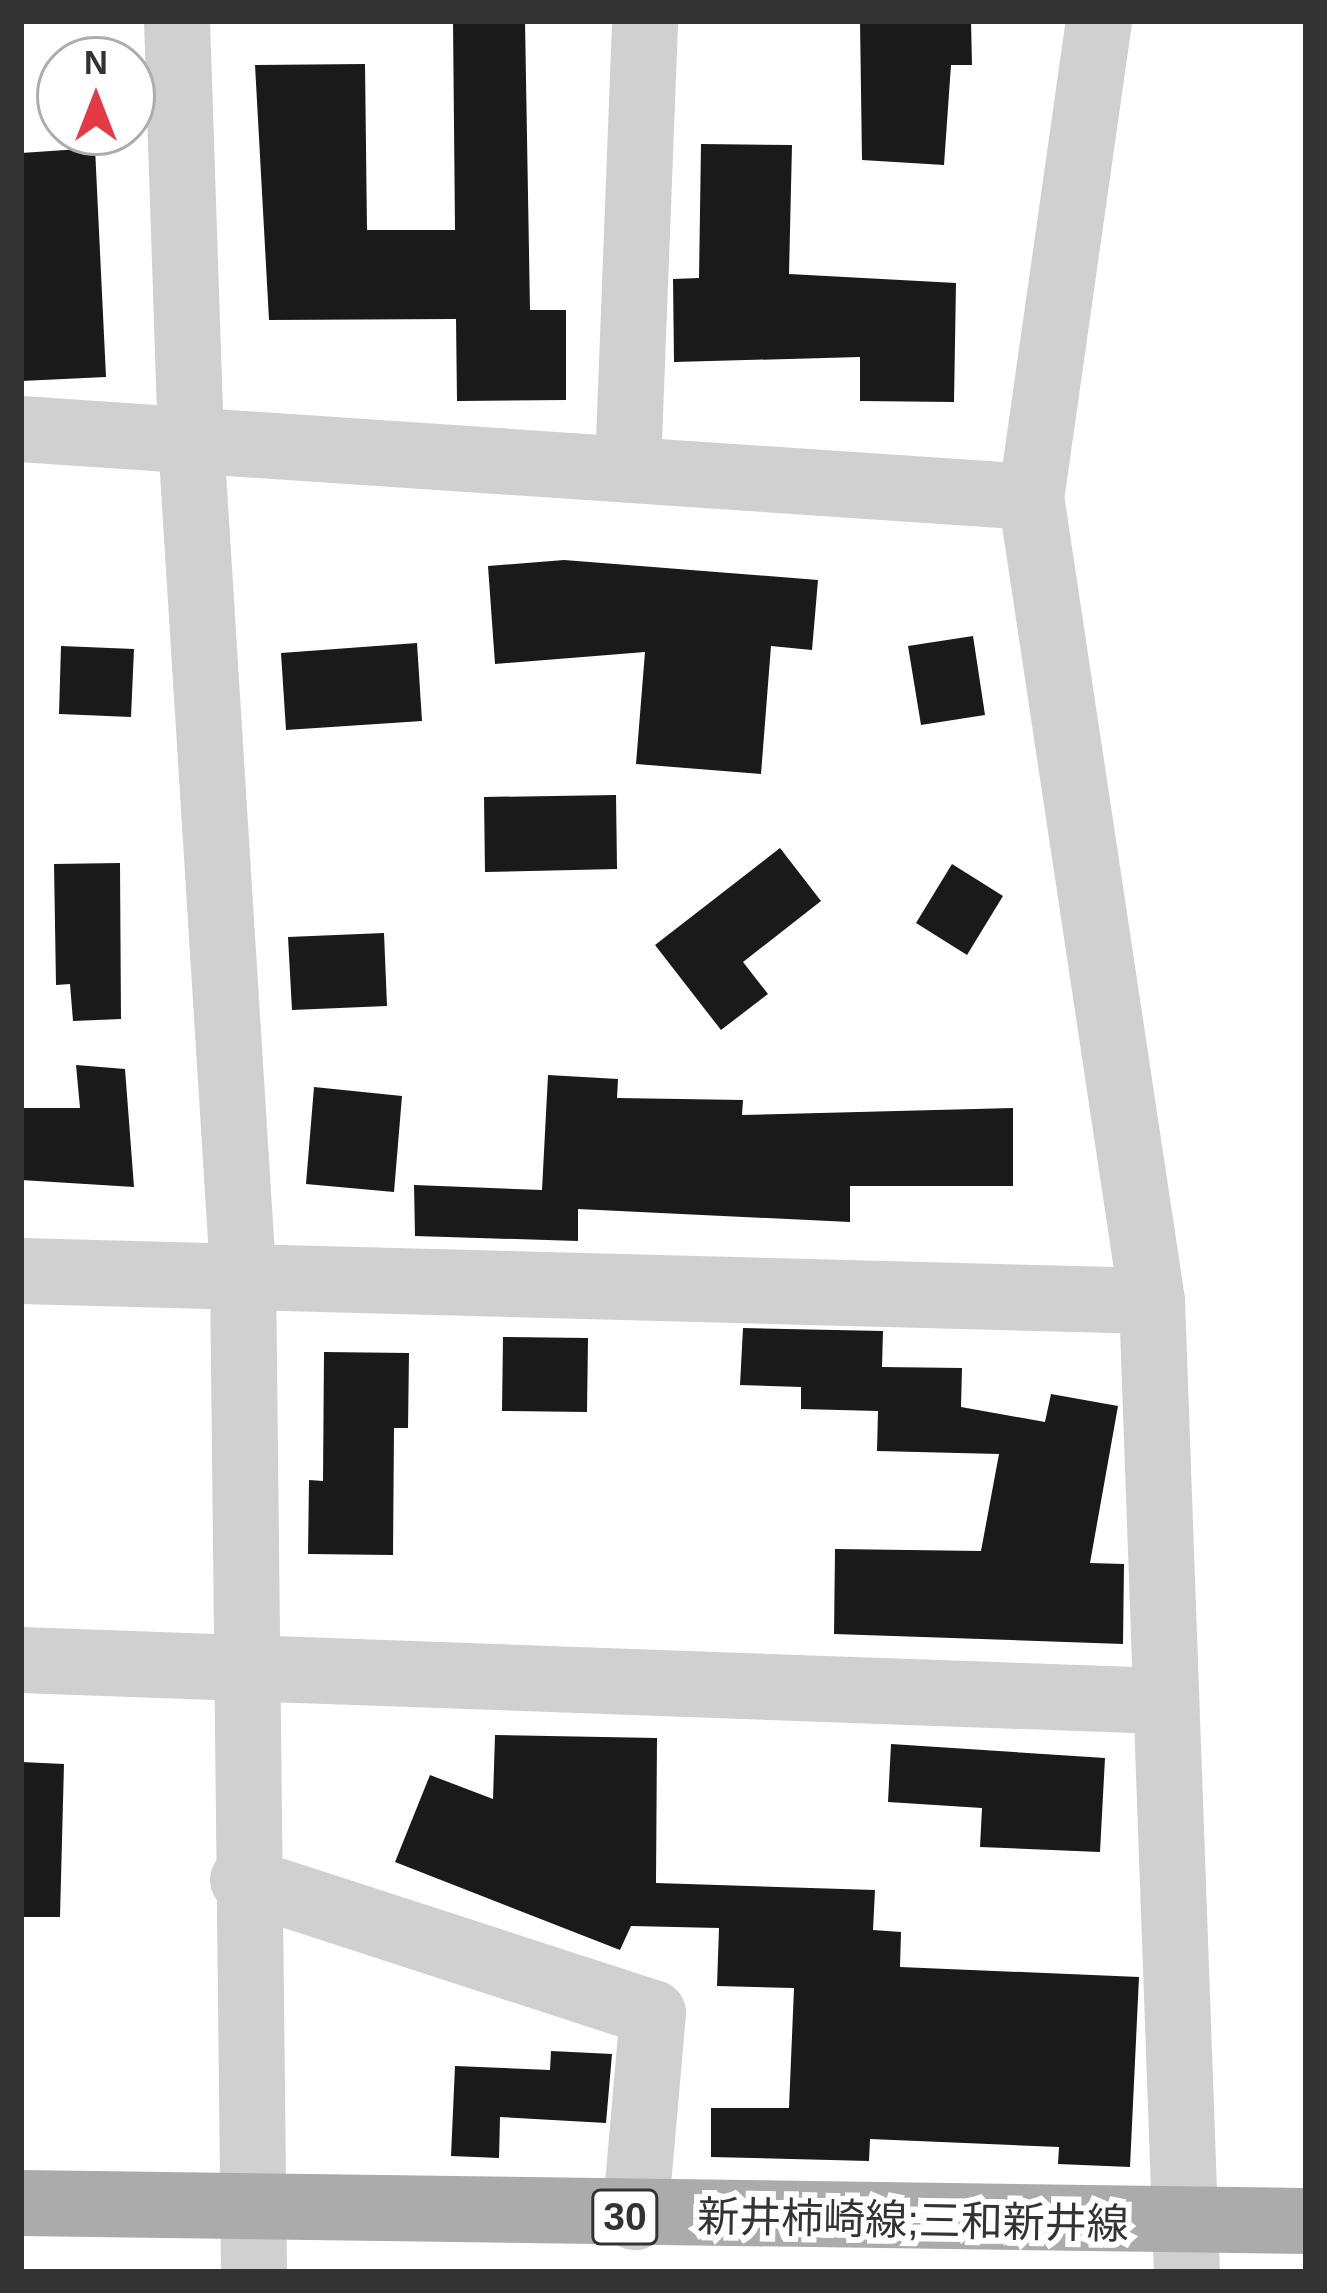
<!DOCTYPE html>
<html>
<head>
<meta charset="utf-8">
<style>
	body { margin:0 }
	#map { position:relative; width:1327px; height:2293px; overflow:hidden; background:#fff; font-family:Arial,"Noto Sans JP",sans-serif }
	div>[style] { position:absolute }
	.building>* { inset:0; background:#1a1a1a }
	.minor>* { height:66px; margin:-33px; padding:0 33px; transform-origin:33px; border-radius:33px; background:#d0d0d0 }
	.major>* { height:66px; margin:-33px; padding:0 33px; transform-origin:33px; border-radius:33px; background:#ababab }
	span { translate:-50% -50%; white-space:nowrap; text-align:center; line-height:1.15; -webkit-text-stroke:12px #fff; paint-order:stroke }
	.shield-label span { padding:3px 9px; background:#fff; border:3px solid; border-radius:9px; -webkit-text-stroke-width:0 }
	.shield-label { font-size:39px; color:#333; font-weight:700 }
	.street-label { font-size:42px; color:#333 }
	.frame { position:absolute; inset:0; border:24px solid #333; pointer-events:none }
	.north { position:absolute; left:36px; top:36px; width:120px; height:120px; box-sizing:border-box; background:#fff; border:3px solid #adadad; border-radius:50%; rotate:0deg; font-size:33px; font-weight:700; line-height:48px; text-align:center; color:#333 }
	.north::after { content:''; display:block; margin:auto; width:42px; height:54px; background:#e63946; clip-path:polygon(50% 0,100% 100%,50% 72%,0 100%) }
</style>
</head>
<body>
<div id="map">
	<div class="building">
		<div style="clip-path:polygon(453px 21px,525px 21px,530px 310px,566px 310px,566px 400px,457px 401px,456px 319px,269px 320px,255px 65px,365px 64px,367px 230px,455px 230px)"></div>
		<div style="clip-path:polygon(860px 21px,971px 21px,972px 65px,951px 65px,944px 165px,862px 160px)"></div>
		<div style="clip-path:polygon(701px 144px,792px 145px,789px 274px,956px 283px,954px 402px,860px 401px,860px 357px,674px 362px,673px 279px,699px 278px)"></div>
		<div style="clip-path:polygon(95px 148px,106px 377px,21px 381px,21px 153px)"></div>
		<div style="clip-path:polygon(564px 560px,818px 580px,812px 650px,771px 646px,761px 774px,636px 764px,645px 652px,495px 664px,488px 566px)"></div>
		<div style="clip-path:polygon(973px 636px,985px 715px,921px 725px,908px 646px)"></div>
		<div style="clip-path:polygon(417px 643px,422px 721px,286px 730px,281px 653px)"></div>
		<div style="clip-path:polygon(61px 646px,134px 649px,131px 717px,59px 714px)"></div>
		<div style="clip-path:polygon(616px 795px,617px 869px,485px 872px,484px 797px)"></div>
		<div style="clip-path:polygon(780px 848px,821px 901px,743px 962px,768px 994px,721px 1030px,655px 945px)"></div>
		<div style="clip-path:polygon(120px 863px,121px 1019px,73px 1021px,70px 984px,56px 985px,54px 864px)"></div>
		<div style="clip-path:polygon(952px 864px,1003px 896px,967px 955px,916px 923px)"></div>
		<div style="clip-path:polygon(384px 933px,387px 1006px,292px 1010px,288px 937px)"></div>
		<div style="clip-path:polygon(76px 1065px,125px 1069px,134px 1187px,21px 1180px,21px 1108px,80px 1108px)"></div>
		<div style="clip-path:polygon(548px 1075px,618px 1079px,617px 1098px,743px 1100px,742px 1115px,1013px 1108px,1013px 1186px,850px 1186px,850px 1222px,578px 1209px,578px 1241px,415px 1236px,414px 1185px,542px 1190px)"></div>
		<div style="clip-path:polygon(314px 1087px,402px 1096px,394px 1192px,306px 1184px)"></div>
		<div style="clip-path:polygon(743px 1328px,883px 1331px,882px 1367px,962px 1368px,961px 1407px,1045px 1422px,1051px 1394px,1118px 1406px,1090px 1563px,1124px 1564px,1123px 1644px,834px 1634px,835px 1549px,981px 1551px,999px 1454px,877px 1451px,878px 1411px,801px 1409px,801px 1387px,740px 1385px)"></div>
		<div style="clip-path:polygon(503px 1337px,588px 1338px,587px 1412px,502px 1411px)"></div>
		<div style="clip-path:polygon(324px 1352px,409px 1353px,408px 1428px,394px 1428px,393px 1555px,308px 1554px,309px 1480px,323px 1481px)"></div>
		<div style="clip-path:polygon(495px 1735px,657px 1738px,656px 1883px,875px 1890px,873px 1930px,901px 1932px,900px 1967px,1139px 1977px,1130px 2167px,1058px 2164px,1059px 2147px,870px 2139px,869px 2161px,711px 2157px,711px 2108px,789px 2108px,794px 1988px,717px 1986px,719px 1928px,631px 1926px,620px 1950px,395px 1862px,430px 1775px,493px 1799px)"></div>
		<div style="clip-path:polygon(891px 1744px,1105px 1758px,1100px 1852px,980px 1847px,982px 1808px,888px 1802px)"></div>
		<div style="clip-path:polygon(21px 1762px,64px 1764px,60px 1917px,21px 1917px)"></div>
		<div style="clip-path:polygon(551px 2051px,612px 2054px,606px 2123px,500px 2117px,499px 2158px,451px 2156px,455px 2066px,550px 2070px)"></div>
	</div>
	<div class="minor">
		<div style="left:177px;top:21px;width:420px;rotate:88.1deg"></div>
		<div style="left:191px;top:441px;width:833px;rotate:86.42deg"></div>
		<div style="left:243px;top:1272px;width:1000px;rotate:89.37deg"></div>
		<div style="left:1099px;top:21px;width:481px;rotate:98.1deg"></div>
		<div style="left:1031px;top:497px;width:813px;rotate:81.44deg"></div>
		<div style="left:1152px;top:1301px;width:972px;rotate:87.94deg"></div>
		<div style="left:21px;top:429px;width:1012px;rotate:3.85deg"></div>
		<div style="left:628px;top:467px;width:446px;rotate:-87.8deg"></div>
		<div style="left:21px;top:1271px;width:1131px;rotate:1.52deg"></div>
		<div style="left:21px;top:1660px;width:1143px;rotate:2.06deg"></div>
		<div style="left:243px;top:1880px;width:431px;rotate:18deg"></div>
		<div style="left:653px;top:2013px;width:205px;rotate:95deg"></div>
	</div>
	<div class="major">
		<div style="left:21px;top:2203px;width:1285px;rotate:0.8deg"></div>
	</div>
	<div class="shield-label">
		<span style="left:625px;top:2217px">30</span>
	</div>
	<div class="street-label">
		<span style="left:913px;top:2221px;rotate:1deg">新井柿崎線;三和新井線</span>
	</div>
	<div class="frame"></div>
	<div class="north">N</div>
</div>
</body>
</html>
